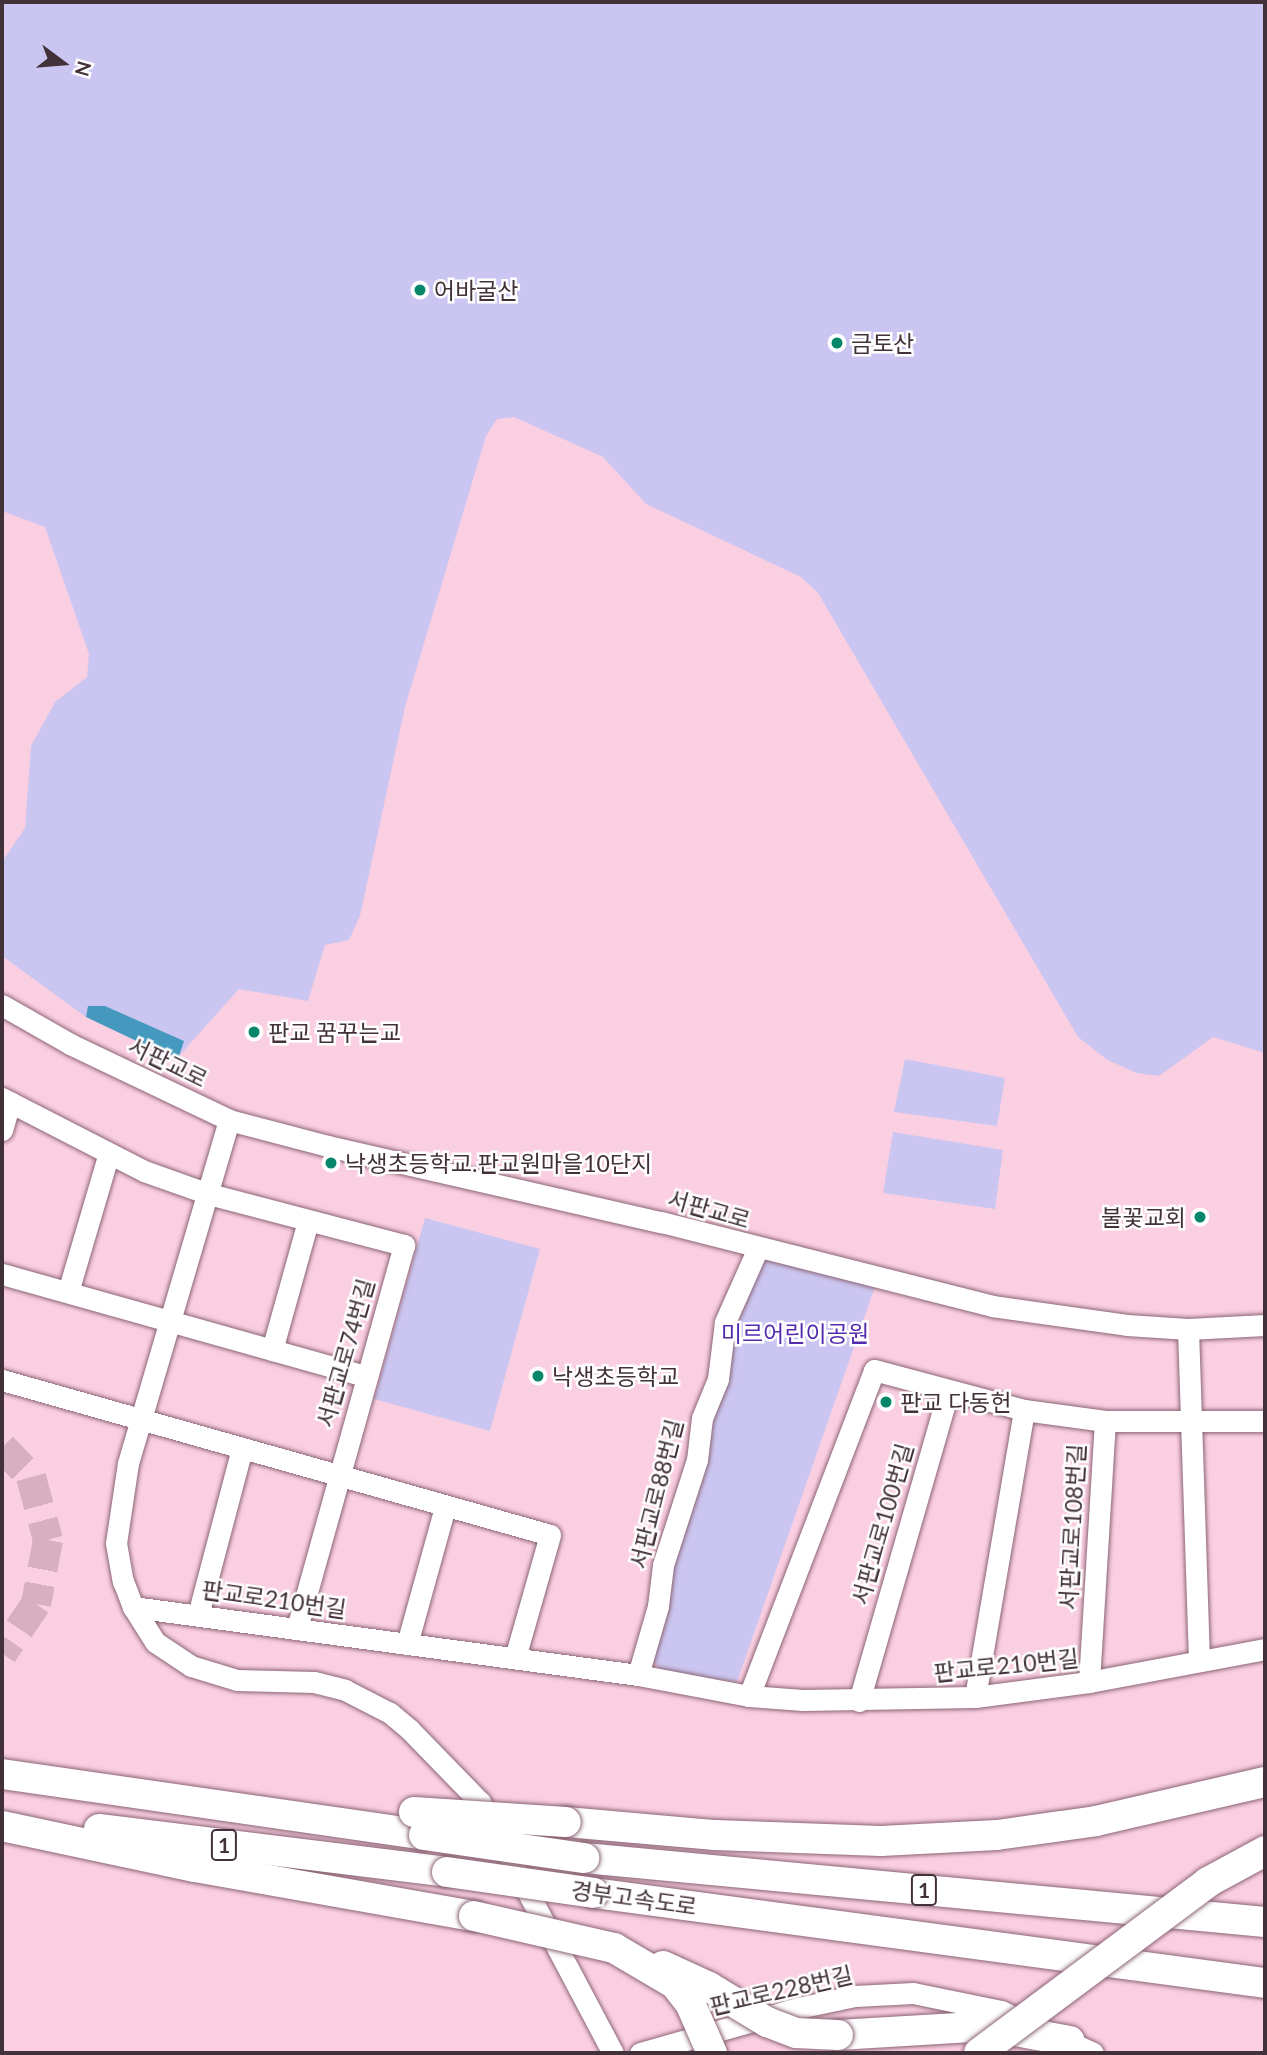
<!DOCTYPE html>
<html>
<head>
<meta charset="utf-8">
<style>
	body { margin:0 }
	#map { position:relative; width:1267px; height:2055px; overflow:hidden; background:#fbcfe2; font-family:Lato,"Noto Sans KR",sans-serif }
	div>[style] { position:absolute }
	.green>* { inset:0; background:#cbc6f1 }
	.water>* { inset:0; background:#4699be }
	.highway-tunnel>* { height:30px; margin-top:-15px; transform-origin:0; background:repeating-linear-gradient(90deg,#d6afc0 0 30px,transparent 0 45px) }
	.roads { filter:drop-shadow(0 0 2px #8b6576) drop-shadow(0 0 2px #8b6576) }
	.minor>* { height:21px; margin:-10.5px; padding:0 10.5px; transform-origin:10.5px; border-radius:10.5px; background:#fff }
	.highway>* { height:30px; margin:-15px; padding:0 15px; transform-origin:15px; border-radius:15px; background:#fff }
	.bridges { filter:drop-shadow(0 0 2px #8b6576) drop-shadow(0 0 2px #8b6576) }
	.highway-bridge>* { height:30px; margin:-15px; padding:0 15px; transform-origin:15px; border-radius:15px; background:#fff }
	.dots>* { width:19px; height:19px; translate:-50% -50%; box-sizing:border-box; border:4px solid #fefefe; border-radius:50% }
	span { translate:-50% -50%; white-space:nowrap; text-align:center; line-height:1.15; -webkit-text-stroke:5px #fefefe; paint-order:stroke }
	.shield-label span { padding:2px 5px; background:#fefefe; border:2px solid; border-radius:5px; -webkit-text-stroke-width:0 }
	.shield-label { font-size:21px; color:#423139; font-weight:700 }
	.poi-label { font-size:23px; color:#423139 }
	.left { translate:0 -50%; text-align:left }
	.right { translate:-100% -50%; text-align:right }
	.street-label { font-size:23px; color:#423139 }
	.park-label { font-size:23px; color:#542bad }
	.frame { position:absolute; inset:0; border:4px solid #423139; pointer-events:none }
	.north { position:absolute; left:28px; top:28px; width:70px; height:70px; -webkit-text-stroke:5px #fefefe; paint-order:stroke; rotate:106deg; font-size:19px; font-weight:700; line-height:28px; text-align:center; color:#423139 }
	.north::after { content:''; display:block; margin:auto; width:24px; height:32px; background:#423139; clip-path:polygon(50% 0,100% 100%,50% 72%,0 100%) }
</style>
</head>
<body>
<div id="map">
	<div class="green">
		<div style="clip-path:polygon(2px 2px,1265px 2px,1265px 1053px,1213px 1037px,1159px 1076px,1136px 1073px,1106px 1059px,1078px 1037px,818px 593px,801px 577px,646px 504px,603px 457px,514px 417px,497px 419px,486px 436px,405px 707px,360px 916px,349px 940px,325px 945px,308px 1001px,239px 989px,179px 1056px,164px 1054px,86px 1017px,2px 956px,2px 862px,25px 828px,31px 746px,55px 702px,87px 677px,89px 654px,45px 527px,2px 511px)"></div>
		<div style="clip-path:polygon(905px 1059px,1005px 1078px,997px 1126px,894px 1112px)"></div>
		<div style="clip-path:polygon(893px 1132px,1003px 1150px,995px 1209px,883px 1193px)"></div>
		<div style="clip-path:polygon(425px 1218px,540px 1249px,490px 1431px,374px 1399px)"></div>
		<div style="clip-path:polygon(768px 1260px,876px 1284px,737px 1682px,661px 1671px,649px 1656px,747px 1273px)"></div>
	</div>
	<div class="water">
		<div style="clip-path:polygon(88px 1006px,105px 1006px,184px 1041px,179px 1056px,164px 1054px,86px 1017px)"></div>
	</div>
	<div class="highway-tunnel">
		<div style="left:2px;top:1447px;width:42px;rotate:46deg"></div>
		<div style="left:31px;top:1477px;width:65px;rotate:74.9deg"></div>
		<div style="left:48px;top:1540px;width:65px;rotate:100.6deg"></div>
		<div style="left:36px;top:1604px;width:60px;rotate:124.2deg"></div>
	</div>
	<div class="roads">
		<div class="minor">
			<div style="left:2px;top:1005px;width:78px;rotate:29.8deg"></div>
			<div style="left:70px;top:1044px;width:176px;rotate:25.5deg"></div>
			<div style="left:229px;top:1120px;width:102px;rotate:14.7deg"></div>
			<div style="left:328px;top:1146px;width:342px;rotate:12.9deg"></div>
			<div style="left:661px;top:1222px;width:341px;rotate:14.2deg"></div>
			<div style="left:992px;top:1306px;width:136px;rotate:8deg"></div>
			<div style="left:1127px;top:1325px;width:61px;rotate:3.8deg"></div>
			<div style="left:1188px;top:1329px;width:77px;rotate:-3deg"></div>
			<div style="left:2px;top:1098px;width:160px;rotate:27.2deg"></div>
			<div style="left:144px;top:1171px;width:69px;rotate:19.5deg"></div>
			<div style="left:209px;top:1194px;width:202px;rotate:14.7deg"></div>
			<div style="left:404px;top:1245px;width:399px;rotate:105.6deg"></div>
			<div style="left:229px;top:1120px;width:358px;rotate:106.4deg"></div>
			<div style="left:128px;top:1463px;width:81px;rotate:98.5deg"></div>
			<div style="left:116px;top:1543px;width:39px;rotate:80deg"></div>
			<div style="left:123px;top:1581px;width:28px;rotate:69deg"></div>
			<div style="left:133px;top:1607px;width:41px;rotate:57.8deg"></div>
			<div style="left:155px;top:1642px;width:43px;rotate:33.7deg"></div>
			<div style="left:191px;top:1666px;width:48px;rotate:16.9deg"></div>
			<div style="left:237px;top:1680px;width:77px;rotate:1.5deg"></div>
			<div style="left:314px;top:1682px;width:32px;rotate:14deg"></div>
			<div style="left:345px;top:1690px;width:51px;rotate:27.1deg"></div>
			<div style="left:390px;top:1713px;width:26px;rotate:40deg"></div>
			<div style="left:410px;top:1730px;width:100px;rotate:45.8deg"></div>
			<div style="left:480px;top:1802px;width:284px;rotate:62.1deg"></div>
			<div style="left:2px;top:1130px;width:29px;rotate:-74deg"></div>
			<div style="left:2px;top:1274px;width:377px;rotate:15.7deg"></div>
			<div style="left:68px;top:1292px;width:142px;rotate:-73.6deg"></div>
			<div style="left:1188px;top:1329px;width:332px;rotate:88.1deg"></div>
			<div style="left:272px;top:1350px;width:134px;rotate:-74.4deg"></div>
			<div style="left:2px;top:1380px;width:569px;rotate:15.79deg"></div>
			<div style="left:550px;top:1535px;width:128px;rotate:105.9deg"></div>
			<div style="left:133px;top:1607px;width:510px;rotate:7.67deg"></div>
			<div style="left:638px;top:1675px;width:113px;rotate:10.7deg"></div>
			<div style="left:749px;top:1696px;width:54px;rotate:4.2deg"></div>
			<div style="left:803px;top:1700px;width:172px;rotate:-1deg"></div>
			<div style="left:975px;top:1697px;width:115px;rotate:-7.5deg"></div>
			<div style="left:1089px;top:1682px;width:179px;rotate:-10.6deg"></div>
			<div style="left:198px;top:1615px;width:172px;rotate:-75.2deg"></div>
			<div style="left:407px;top:1644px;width:142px;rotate:-74.5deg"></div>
			<div style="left:638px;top:1675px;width:72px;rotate:-73.8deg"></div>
			<div style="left:658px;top:1606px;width:41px;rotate:-83deg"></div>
			<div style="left:663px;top:1565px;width:110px;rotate:-72.1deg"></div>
			<div style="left:697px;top:1460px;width:42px;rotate:-83.2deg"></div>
			<div style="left:702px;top:1418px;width:42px;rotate:-67.7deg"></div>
			<div style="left:718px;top:1379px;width:57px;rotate:-83deg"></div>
			<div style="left:725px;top:1322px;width:79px;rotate:-66deg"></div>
			<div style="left:1089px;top:1682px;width:261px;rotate:-86.5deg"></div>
			<div style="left:749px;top:1696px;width:349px;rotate:-69deg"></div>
			<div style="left:874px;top:1370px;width:155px;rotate:14.9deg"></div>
			<div style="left:1024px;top:1410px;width:82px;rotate:7.7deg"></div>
			<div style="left:1105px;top:1421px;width:160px"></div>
			<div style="left:975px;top:1697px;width:291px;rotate:-80.3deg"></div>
			<div style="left:859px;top:1701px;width:322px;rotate:-73.9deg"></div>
			<div style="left:640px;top:2053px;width:164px;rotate:-15.9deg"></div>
			<div style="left:798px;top:2008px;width:58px;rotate:-11.9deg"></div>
			<div style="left:855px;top:1996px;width:58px;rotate:-3deg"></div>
			<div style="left:913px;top:1993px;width:90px;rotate:11.6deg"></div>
			<div style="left:1001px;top:2011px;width:101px;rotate:24.5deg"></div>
		</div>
		<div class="highway">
			<div style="left:2px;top:1774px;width:426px;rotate:8.2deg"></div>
			<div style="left:566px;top:1822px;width:150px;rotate:5deg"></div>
			<div style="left:715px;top:1835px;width:166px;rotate:2.1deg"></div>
			<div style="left:881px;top:1841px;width:116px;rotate:-3deg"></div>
			<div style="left:997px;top:1835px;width:100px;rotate:-8deg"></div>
			<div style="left:1096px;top:1821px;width:173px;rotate:-13deg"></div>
			<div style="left:2px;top:1826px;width:197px;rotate:12deg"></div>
			<div style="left:195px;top:1867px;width:283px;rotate:10deg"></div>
			<div style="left:99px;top:1829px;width:351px;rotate:7deg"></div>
			<div style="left:584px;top:1858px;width:684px;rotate:5.37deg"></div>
			<div style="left:594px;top:1893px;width:677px;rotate:7.64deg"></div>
			<div style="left:838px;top:2035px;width:150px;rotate:-3.4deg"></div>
			<div style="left:988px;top:2026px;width:83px;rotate:10.4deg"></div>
		</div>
	</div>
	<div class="bridges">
		<div class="highway-bridge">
			<div style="left:414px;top:1812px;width:152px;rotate:3.8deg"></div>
			<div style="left:424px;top:1835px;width:162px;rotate:8.2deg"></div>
			<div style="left:447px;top:1872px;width:148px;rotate:8.1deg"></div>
			<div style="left:474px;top:1916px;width:144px;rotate:12.9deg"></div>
			<div style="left:614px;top:1948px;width:71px;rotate:30.5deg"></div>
			<div style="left:675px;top:1984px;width:24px;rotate:52deg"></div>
			<div style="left:690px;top:2003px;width:55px;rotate:66.3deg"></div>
			<div style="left:663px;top:1966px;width:51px;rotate:24.5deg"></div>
			<div style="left:709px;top:1987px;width:68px;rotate:31.1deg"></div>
			<div style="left:767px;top:2022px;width:31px;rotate:21deg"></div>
			<div style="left:796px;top:2033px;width:42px;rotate:2.7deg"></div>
			<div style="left:979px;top:2053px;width:286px;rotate:-36.7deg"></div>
			<div style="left:1208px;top:1882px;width:65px;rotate:-28.5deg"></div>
		</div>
	</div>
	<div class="dots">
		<div style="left:420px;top:290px;background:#07876a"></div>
		<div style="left:837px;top:343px;background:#07876a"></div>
		<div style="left:254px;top:1032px;background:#07876a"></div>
		<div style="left:331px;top:1163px;background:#07876a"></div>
		<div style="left:1200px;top:1217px;background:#07876a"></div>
		<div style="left:538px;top:1376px;background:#07876a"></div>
		<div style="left:886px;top:1402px;background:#07876a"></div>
	</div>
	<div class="shield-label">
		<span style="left:224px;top:1845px">1</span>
		<span style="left:924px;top:1890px">1</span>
	</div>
	<div class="poi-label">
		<span class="left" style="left:434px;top:290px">어바굴산</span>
		<span class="left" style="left:851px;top:343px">금토산</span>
		<span class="left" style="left:268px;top:1032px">판교 꿈꾸는교</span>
		<span class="left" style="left:345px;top:1163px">낙생초등학교.판교원마을10단지</span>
		<span class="right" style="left:1186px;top:1217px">불꽃교회</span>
		<span class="left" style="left:552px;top:1376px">낙생초등학교</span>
		<span class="left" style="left:900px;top:1402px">판교 다동헌</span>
	</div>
	<div class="street-label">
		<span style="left:168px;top:1062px;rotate:26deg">서판교로</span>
		<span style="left:709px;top:1209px;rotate:16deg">서판교로</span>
		<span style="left:345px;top:1353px;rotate:-74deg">서판교로74번길</span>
		<span style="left:656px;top:1494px;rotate:-76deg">서판교로88번길</span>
		<span style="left:882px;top:1524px;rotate:-74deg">서판교로100번길</span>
		<span style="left:1072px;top:1527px;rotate:-87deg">서판교로108번길</span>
		<span style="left:274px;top:1599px;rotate:8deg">판교로210번길</span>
		<span style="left:1006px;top:1665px;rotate:-6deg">판교로210번길</span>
		<span style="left:634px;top:1898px;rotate:8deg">경부고속도로</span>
		<span style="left:781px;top:1990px;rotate:-13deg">판교로228번길</span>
	</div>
	<div class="park-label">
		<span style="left:795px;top:1333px">미르어린이공원</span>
	</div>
	<div class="frame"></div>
	<div class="north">N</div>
</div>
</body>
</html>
